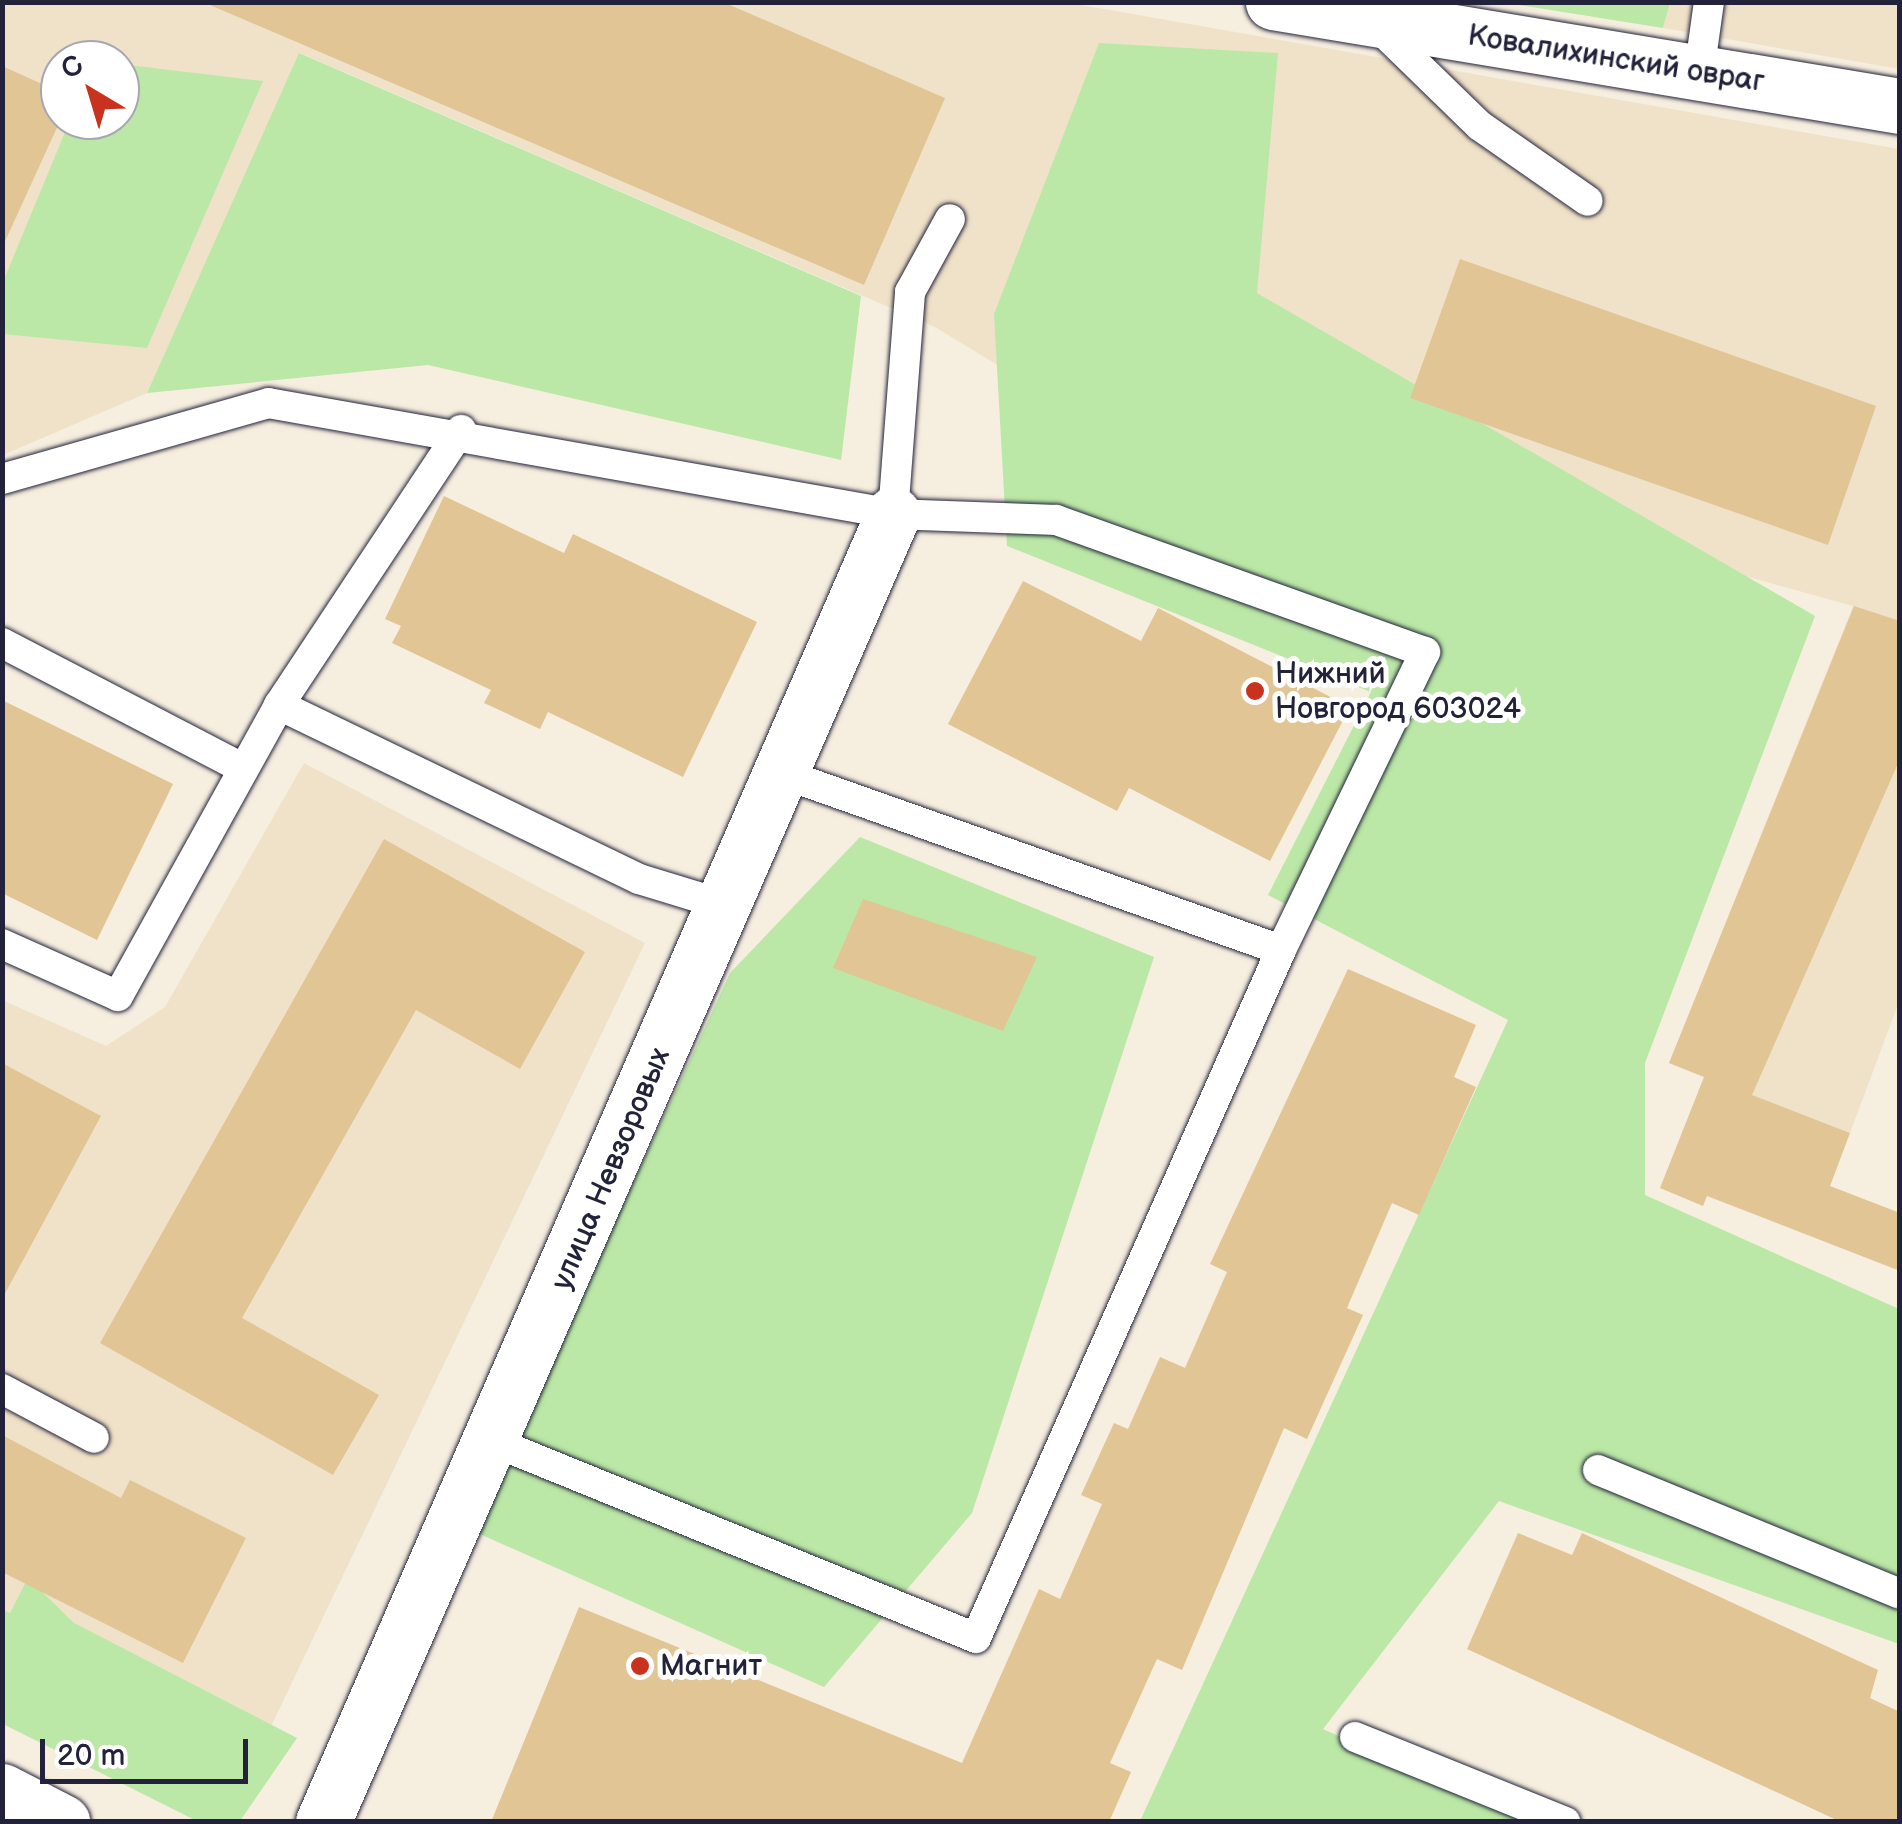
<!DOCTYPE html>
<html>
<head>
<meta charset="utf-8">
<style>
	body { margin:0 }
	#map { position:relative; width:1902px; height:1824px; overflow:hidden; background:#f6eedf; font-family:"Balsamiq Sans",sans-serif }
	div>[style] { position:absolute }
	.built>* { inset:0; background:#f0e2c9 }
	.green>* { inset:0; background:#bbe8a6 }
	.building>* { inset:0; background:#e1c595 }
	.roads { filter:drop-shadow(0 0 2px #22223b) drop-shadow(0 0 2px #22223b) }
	.service>* { height:30px; margin:-15px; padding:0 15px; transform-origin:15px; border-radius:15px; background:#fff }
	.minor>* { height:55px; margin:-27.5px; padding:0 27.5px; transform-origin:27.5px; border-radius:27.5px; background:#fff }
	.dots>* { width:28px; height:28px; translate:-50% -50%; box-sizing:border-box; border:5px solid #fff; border-radius:50% }
	span { translate:-50% -50%; white-space:nowrap; text-align:center; line-height:1.15; -webkit-text-stroke:10px #fff; paint-order:stroke }
	.street-label { font-size:30px; color:#22223b }
	.poi-label { font-size:30px; color:#22223b }
	.left { translate:0 -50%; text-align:left }
	.frame { position:absolute; inset:0; border:5px solid #22223b; pointer-events:none }
	.north { position:absolute; left:40px; top:40px; width:100px; height:100px; box-sizing:border-box; background:#fff; border:2px solid #a7a7b1; border-radius:50%; rotate:322deg; font-size:28px; font-weight:700; line-height:40px; text-align:center; color:#22223b }
	.north::after { content:''; display:block; margin:auto; width:35px; height:45px; background:#c8321e; clip-path:polygon(50% 0,100% 100%,50% 72%,0 100%) }
	.scale { position:absolute; left:40px; top:1739px; width:208px; height:45px; box-sizing:border-box; border:5px solid #22223b; border-top:0; padding-left:12px; font-size:30px; line-height:35px; white-space:nowrap; color:#22223b; -webkit-text-stroke:8px #fff; paint-order:stroke }
</style>
</head>
<body>
<div id="map">
	<div class="built">
		<div style="clip-path:polygon(evenodd,2px 3px,1070px 3px,1899px 149px,1900px 999px,1850px 1133px,1669px 1063px,1853px 606px,1009px 372px,935px 327px,300px 53px,147px 393px,3px 455px,2px 3px,60px 60px,120px 60px,120px 120px,60px 120px,60px 60px)"></div>
		<div style="clip-path:polygon(1670px 3px,1899px 3px,1899px 69px,1663px 28px)"></div>
		<div style="clip-path:polygon(304px 763px,645px 943px,233px 1806px,3px 1691px,2px 1000px,106px 1046px,165px 1007px)"></div>
	</div>
	<div class="green">
		<div style="clip-path:polygon(1506px 3px,1670px 2px,1670px 3px,1663px 28px)"></div>
		<div style="clip-path:polygon(1099px 43px,1278px 53px,1257px 293px,1815px 616px,1645px 1063px,1645px 1195px,1899px 1309px,1899px 1644px,1499px 1501px,1323px 1729px,1526px 1821px,1140px 1821px,1508px 1020px,1268px 895px,1371px 692px,1007px 546px,994px 314px)"></div>
		<div style="clip-path:polygon(299px 53px,861px 296px,841px 460px,428px 365px,147px 393px)"></div>
		<div style="clip-path:polygon(120px 64px,263px 81px,147px 348px,3px 334px,3px 282px,70px 120px,120px 120px)"></div>
		<div style="clip-path:polygon(860px 837px,1154px 957px,972px 1513px,824px 1687px,473px 1531px,730px 973px)"></div>
		<div style="clip-path:polygon(28px 1578px,74px 1623px,297px 1738px,240px 1821px,197px 1821px,3px 1724px,2px 1610px,10px 1613px)"></div>
	</div>
	<div class="building">
		<div style="clip-path:polygon(203px 2px,723px 2px,945px 98px,864px 285px)"></div>
		<div style="clip-path:polygon(2px 66px,60px 92px,60px 121px,2px 248px)"></div>
		<div style="clip-path:polygon(1460px 259px,1876px 406px,1828px 545px,1410px 398px)"></div>
		<div style="clip-path:polygon(444px 496px,564px 553px,573px 534px,757px 622px,683px 777px,548px 712px,540px 729px,484px 703px,491px 690px,392px 643px,401px 626px,385px 619px)"></div>
		<div style="clip-path:polygon(1023px 581px,1141px 641px,1158px 608px,1350px 707px,1270px 861px,1129px 788px,1117px 811px,948px 724px)"></div>
		<div style="clip-path:polygon(1854px 606px,1900px 621px,1900px 759px,1752px 1095px,1850px 1133px,1830px 1186px,1900px 1213px,1900px 1271px,1707px 1196px,1703px 1206px,1660px 1188px,1704px 1077px,1669px 1063px)"></div>
		<div style="clip-path:polygon(2px 700px,173px 784px,97px 940px,2px 893px)"></div>
		<div style="clip-path:polygon(384px 839px,585px 952px,520px 1069px,416px 1010px,242px 1318px,379px 1395px,333px 1475px,100px 1343px)"></div>
		<div style="clip-path:polygon(863px 899px,1037px 957px,1003px 1031px,833px 968px)"></div>
		<div style="clip-path:polygon(1348px 969px,1476px 1025px,1454px 1077px,1476px 1087px,1419px 1215px,1392px 1203px,1347px 1308px,1363px 1315px,1307px 1439px,1284px 1428px,1182px 1670px,1157px 1659px,1110px 1763px,1131px 1772px,1109px 1822px,491px 1822px,579px 1607px,962px 1763px,1039px 1589px,1060px 1599px,1102px 1504px,1081px 1495px,1114px 1423px,1128px 1429px,1160px 1357px,1185px 1368px,1227px 1272px,1210px 1264px)"></div>
		<div style="clip-path:polygon(2px 1063px,101px 1116px,2px 1299px)"></div>
		<div style="clip-path:polygon(2px 1435px,121px 1498px,130px 1480px,246px 1538px,183px 1663px,2px 1572px)"></div>
		<div style="clip-path:polygon(1518px 1533px,1572px 1555px,1582px 1533px,1878px 1670px,1870px 1698px,1900px 1712px,1900px 1822px,1841px 1822px,1467px 1649px)"></div>
	</div>
	<div class="roads">
		<div class="service">
			<div style="left:1375px;top:24px;width:146px;rotate:44.2deg"></div>
			<div style="left:1480px;top:126px;width:131px;rotate:34.8deg"></div>
			<div style="left:1699px;top:73px;width:72px;rotate:-82deg"></div>
			<div style="left:2px;top:479px;width:277px;rotate:-15.9deg"></div>
			<div style="left:268px;top:403px;width:635px;rotate:10.07deg"></div>
			<div style="left:893px;top:514px;width:163px;rotate:2.1deg"></div>
			<div style="left:1056px;top:520px;width:392px;rotate:19.7deg"></div>
			<div style="left:1425px;top:652px;width:331px;rotate:115.8deg"></div>
			<div style="left:893px;top:514px;width:223px;rotate:-85.6deg"></div>
			<div style="left:910px;top:292px;width:83px;rotate:-61.3deg"></div>
			<div style="left:2px;top:643px;width:271px;rotate:27.5deg"></div>
			<div style="left:279px;top:705px;width:400px;rotate:25.8deg"></div>
			<div style="left:639px;top:879px;width:89px;rotate:17deg"></div>
			<div style="left:2px;top:944px;width:127px;rotate:24.1deg"></div>
			<div style="left:118px;top:996px;width:333px;rotate:-61deg"></div>
			<div style="left:279px;top:705px;width:330px;rotate:-56.5deg"></div>
			<div style="left:2px;top:1389px;width:104px;rotate:28deg"></div>
			<div style="left:494px;top:1442px;width:520px;rotate:22.13deg"></div>
			<div style="left:976px;top:1638px;width:753px;rotate:-66.09deg"></div>
			<div style="left:1281px;top:950px;width:530px;rotate:-160.51deg"></div>
			<div style="left:1598px;top:1470px;width:326px;rotate:22.3deg"></div>
			<div style="left:1355px;top:1737px;width:227px;rotate:22deg"></div>
		</div>
		<div class="minor">
			<div style="left:1273px;top:2px;width:636px;rotate:9.42deg"></div>
			<div style="left:2px;top:1791px;width:68px;rotate:27.3deg"></div>
			<div style="left:323px;top:1822px;width:1427px;rotate:-66.45deg"></div>
		</div>
	</div>
	<div class="dots">
		<div style="left:1255px;top:691px;background:#c8321e"></div>
		<div style="left:640px;top:1666px;background:#c8321e"></div>
	</div>
	<div class="street-label">
		<span style="left:1616px;top:59px;rotate:9deg">Ковалихинский овраг</span>
		<span style="left:611px;top:1169px;rotate:-67deg">улица Невзоровых</span>
	</div>
	<div class="poi-label">
		<span class="left" style="left:1275px;top:691px">Нижний<br>Новгород 603024</span>
		<span class="left" style="left:660px;top:1666px">Магнит</span>
	</div>
	<div class="frame"></div>
	<div class="north">С</div>
	<div class="scale">20 m</div>
</div>
</body>
</html>
